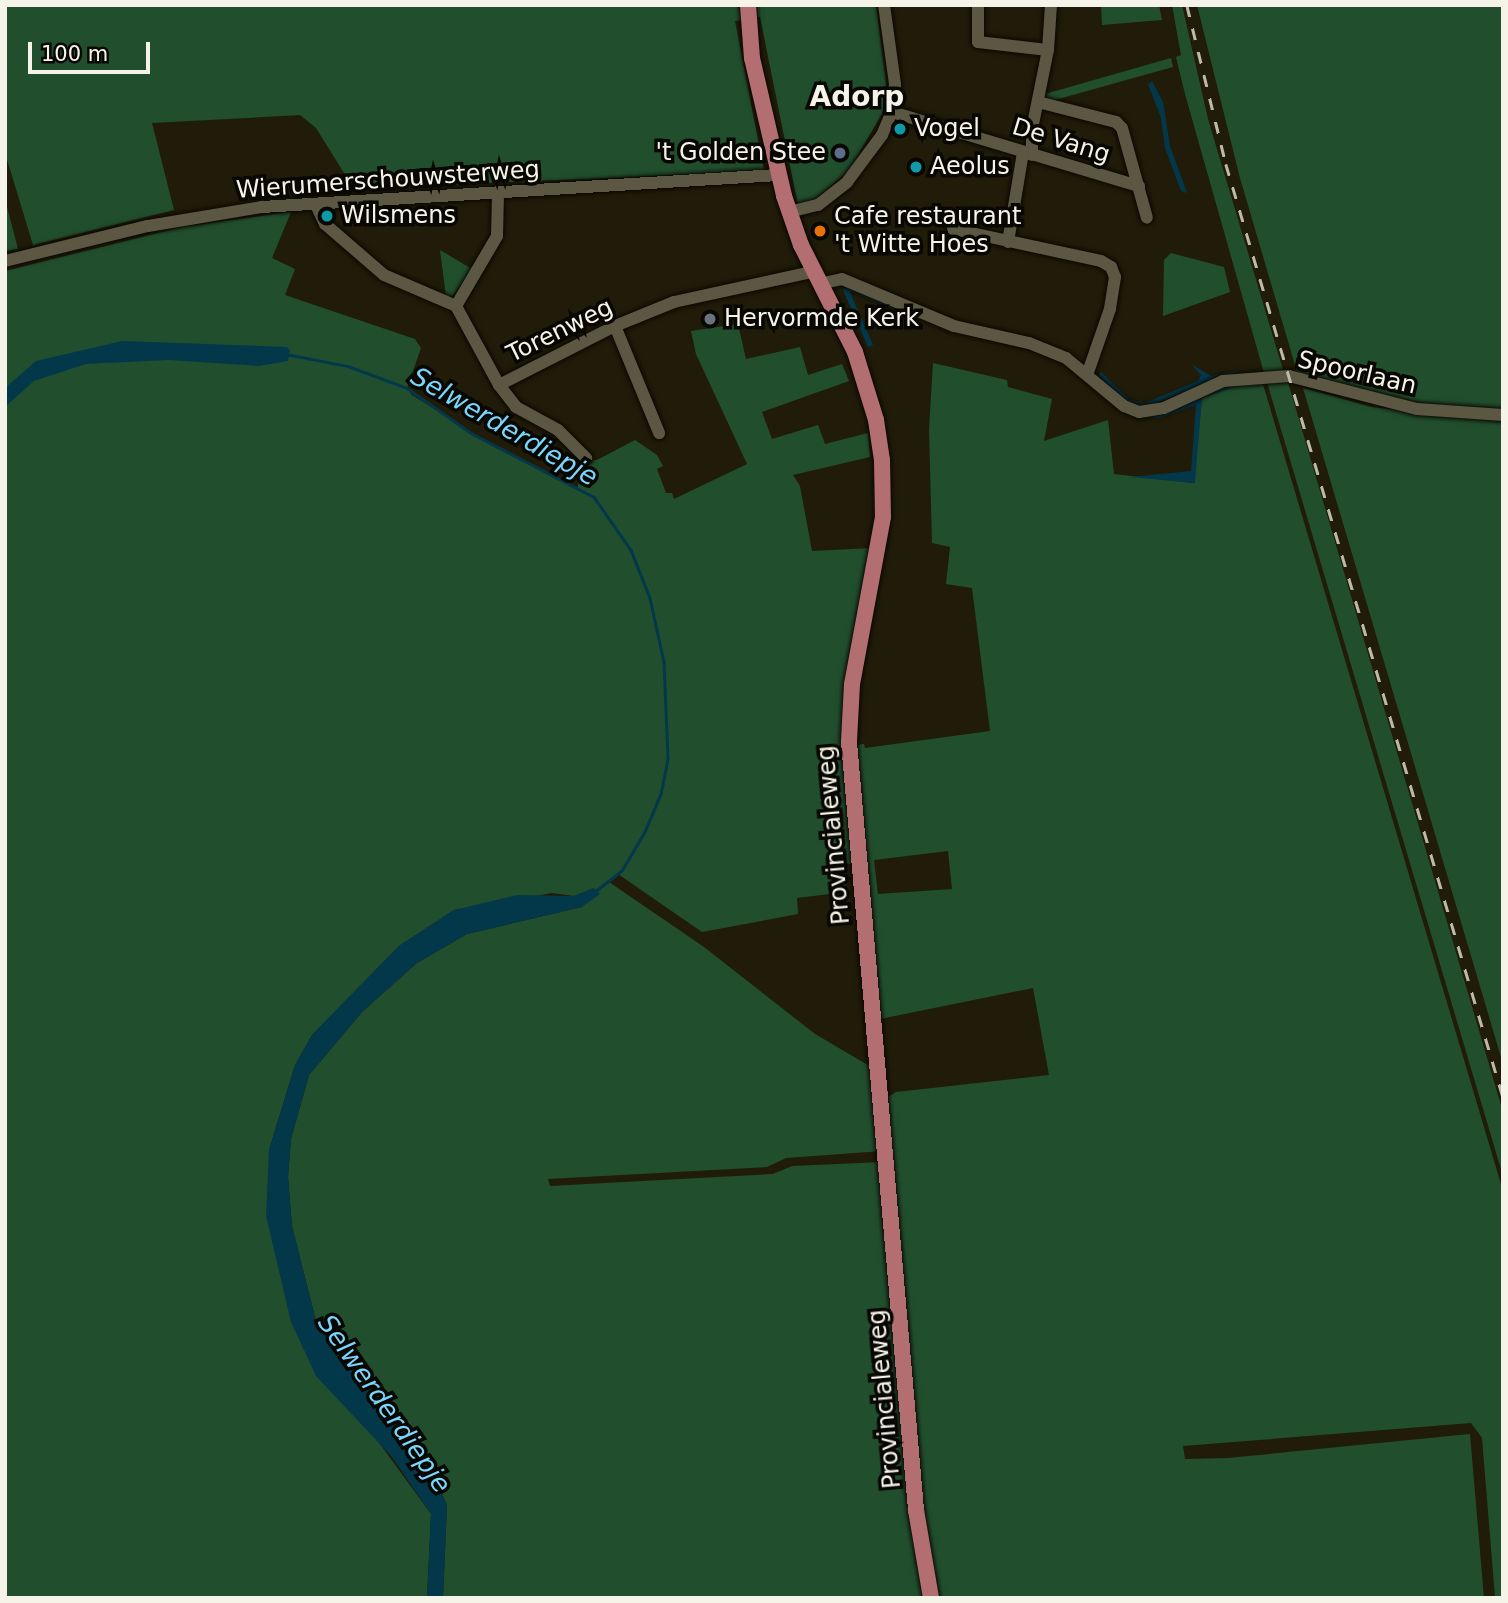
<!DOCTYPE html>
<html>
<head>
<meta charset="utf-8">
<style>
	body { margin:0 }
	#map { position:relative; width:1508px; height:1603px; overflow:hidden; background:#201c09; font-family:"DejaVu Sans",sans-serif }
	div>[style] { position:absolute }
	.green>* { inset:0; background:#214f2e }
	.water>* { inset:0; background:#03384b }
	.stream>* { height:2.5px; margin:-1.25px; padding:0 1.25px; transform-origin:1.25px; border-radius:1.25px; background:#03384b }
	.roads { filter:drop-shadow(0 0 2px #0a0700) drop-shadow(0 0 2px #0a0700) }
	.minor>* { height:12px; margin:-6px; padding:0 6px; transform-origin:6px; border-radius:6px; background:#5b5742 }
	.major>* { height:16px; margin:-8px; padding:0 8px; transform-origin:8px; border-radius:8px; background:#b36e72 }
	.rail>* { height:2.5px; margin-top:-1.25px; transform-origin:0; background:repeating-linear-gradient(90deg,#bdbaac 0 12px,transparent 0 24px) }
	.dots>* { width:19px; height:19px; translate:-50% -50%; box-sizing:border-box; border:4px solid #080702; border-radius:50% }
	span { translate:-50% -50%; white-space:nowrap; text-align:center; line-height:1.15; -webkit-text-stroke:7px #080702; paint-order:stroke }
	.poi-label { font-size:24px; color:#f6f4e8 }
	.left { translate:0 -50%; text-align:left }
	.right { translate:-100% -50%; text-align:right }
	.street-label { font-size:24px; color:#f6f4e8 }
	.water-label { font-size:26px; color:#79d6fe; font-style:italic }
	.quarter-label { font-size:28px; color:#f6f4e8; font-weight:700 }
	.frame { position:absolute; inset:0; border:7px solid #f6f4e8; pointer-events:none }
	.scale { position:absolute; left:28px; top:42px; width:122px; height:32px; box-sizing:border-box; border:4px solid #f6f4e8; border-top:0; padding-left:9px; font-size:21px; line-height:24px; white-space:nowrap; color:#f6f4e8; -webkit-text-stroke:5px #080702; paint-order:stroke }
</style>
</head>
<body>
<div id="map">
	<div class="green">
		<div style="clip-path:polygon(5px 5px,741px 5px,744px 20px,735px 21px,764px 171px,354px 189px,316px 128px,300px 115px,152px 123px,174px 210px,33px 245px,5px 153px)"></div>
		<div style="clip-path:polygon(752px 5px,876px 5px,887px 91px,882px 114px,849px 170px,812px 202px,798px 205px,760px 17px,755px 18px)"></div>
		<div style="clip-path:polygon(1101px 5px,1159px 5px,1162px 20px,1102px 25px)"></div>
		<div style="clip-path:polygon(1172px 5px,1182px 5px,1208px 119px,1283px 370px,1264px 373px,1185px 94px,1176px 57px,1181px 55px)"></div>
		<div style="clip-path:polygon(1197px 5px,1503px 5px,1503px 410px,1422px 404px,1297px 372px,1240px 178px)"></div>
		<div style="clip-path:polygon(1171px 58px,1173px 67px,1044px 103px,1045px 94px)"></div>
		<div style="clip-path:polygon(5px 199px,18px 249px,5px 251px)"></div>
		<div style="clip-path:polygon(291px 212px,272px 258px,295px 269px,285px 295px,415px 339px,421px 348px,407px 388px,412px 395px,495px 447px,577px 488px,587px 460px,597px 460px,635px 440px,657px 455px,663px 466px,657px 469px,666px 493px,672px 493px,674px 499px,747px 464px,696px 354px,691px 331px,738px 324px,746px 359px,800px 347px,808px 375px,842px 364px,849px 381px,762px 412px,772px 439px,818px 425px,825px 444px,868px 433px,870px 457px,793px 475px,800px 486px,812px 551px,872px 548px,844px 690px,842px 740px,852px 864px,843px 864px,846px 892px,797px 898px,798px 914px,702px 932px,618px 874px,609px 882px,704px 947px,815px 1034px,873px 1068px,882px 1151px,786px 1158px,767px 1167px,548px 1179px,550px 1186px,773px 1174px,792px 1166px,883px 1162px,928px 1598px,443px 1598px,447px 1505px,426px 1459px,316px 1321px,292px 1226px,288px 1177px,291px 1139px,309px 1075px,362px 1012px,417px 963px,467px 934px,582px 907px,594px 888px,574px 896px,552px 893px,454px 910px,399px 946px,312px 1035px,295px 1065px,269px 1150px,291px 1322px,431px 1514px,427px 1598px,5px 1597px,5px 271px,182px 227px)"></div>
		<div style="clip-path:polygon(440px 250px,472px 269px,452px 297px,446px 296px)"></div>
		<div style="clip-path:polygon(1171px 253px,1224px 267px,1230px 292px,1163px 316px,1164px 260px)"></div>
		<div style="clip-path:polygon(evenodd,933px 363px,1007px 380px,1008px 387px,1052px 399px,1044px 441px,1108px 420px,1114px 474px,1193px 483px,1202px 398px,1223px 387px,1262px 381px,1503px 1191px,1503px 1596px,1495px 1597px,1482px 1438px,1471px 1423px,1183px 1446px,1185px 1459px,1228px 1458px,1470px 1434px,1484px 1598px,939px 1598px,922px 1503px,888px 1097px,896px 1092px,1049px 1075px,1033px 988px,880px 1019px,856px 745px,864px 744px,865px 748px,990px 731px,972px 588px,946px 584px,950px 547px,932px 543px,929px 429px,933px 363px,948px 851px,952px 889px,878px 894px,874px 860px,948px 851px)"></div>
		<div style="clip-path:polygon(1266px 379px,1287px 379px,1503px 1112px,1503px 1176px)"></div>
		<div style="clip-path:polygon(1303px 388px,1372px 407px,1503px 422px,1503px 1064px)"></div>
	</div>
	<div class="water">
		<div style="clip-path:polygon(1152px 81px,1163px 102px,1170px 146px,1187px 193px,1181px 191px,1165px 148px,1161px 118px,1148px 84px)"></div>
		<div style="clip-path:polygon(847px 286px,907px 313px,907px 315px,849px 290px,873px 345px,868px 347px,843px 290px)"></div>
		<div style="clip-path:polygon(122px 341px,287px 347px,290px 350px,288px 361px,259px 366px,169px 360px,86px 364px,34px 381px,5px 407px,5px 388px,36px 361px)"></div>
		<div style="clip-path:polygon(1191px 364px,1211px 376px,1241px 370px,1144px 408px,1122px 399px,1099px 375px,1101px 372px,1131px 401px,1145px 403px,1198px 381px,1201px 375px)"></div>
		<div style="clip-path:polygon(1241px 385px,1202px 398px,1195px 483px,1130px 477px,1191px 471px,1196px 405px,1160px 418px,1146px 417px,1219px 386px)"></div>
		<div style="clip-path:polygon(594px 888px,600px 894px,582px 907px,467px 934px,417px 963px,362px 1012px,309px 1075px,291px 1139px,288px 1177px,292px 1226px,316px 1321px,426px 1459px,447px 1505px,443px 1598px,427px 1598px,431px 1514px,392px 1457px,316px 1376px,291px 1322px,266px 1216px,269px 1150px,295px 1065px,312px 1035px,399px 946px,454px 910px,517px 895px,574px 896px)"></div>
	</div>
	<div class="stream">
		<div style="left:286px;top:354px;width:63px;rotate:11deg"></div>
		<div style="left:348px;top:366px;width:63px;rotate:20.4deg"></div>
		<div style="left:407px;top:388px;width:78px;rotate:35.1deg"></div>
		<div style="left:471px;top:433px;width:139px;rotate:27.5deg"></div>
		<div style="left:594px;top:497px;width:65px;rotate:55.1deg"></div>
		<div style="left:631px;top:550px;width:52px;rotate:68.4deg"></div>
		<div style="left:650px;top:598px;width:66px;rotate:77.7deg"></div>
		<div style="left:664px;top:662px;width:97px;rotate:87.6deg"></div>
		<div style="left:668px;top:759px;width:36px;rotate:101deg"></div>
		<div style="left:661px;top:794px;width:41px;rotate:112.8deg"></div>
		<div style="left:645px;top:832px;width:45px;rotate:120.5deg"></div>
		<div style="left:622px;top:871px;width:31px;rotate:142deg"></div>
	</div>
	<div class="roads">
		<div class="minor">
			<div style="left:978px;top:5px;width:37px;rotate:90deg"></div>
			<div style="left:978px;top:42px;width:70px;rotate:6.5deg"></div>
			<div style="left:1038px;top:102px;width:81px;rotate:14.4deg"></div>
			<div style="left:1116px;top:122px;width:8px;rotate:45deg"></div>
			<div style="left:1122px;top:128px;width:93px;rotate:74.5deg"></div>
			<div style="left:892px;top:112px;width:258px;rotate:16.7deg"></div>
			<div style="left:1032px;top:155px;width:26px;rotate:-90deg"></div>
			<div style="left:1032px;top:129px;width:81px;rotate:-78.6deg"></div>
			<div style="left:1048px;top:50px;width:45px;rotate:-86.2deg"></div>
			<div style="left:317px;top:207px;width:19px;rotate:65deg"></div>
			<div style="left:325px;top:224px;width:78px;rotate:40.8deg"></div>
			<div style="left:384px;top:275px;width:78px;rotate:23.3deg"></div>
			<div style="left:456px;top:306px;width:90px;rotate:61.4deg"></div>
			<div style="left:499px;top:385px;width:130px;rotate:-27deg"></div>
			<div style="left:615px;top:326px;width:64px;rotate:-22.1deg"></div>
			<div style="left:674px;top:302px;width:145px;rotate:-12.3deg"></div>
			<div style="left:789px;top:212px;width:30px;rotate:-14deg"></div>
			<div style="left:818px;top:205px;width:37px;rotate:-38deg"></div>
			<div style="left:847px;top:182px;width:59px;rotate:-53.3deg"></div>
			<div style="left:882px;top:135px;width:25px;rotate:-67deg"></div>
			<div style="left:892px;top:112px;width:28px;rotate:-84deg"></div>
			<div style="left:895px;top:84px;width:80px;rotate:-97.9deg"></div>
			<div style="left:953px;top:229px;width:151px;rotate:12.2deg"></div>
			<div style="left:1101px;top:261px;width:12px;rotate:31deg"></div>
			<div style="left:1111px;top:267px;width:11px;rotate:68deg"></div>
			<div style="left:1115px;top:277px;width:32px;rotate:99deg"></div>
			<div style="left:1110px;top:309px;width:67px;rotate:109.2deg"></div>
			<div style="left:1008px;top:242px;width:91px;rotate:-80.5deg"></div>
			<div style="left:5px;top:261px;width:147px;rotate:-13.8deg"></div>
			<div style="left:148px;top:226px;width:116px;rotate:-9.5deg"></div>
			<div style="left:262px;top:207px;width:517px;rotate:-3.55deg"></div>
			<div style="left:823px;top:283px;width:19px;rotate:-12deg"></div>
			<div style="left:842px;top:279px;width:121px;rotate:22.8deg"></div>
			<div style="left:954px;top:326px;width:77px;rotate:12.8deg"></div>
			<div style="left:1029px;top:343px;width:40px;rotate:22deg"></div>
			<div style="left:1066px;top:358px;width:75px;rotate:39.6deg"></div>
			<div style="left:1124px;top:406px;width:16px;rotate:22deg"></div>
			<div style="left:1139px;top:412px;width:25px;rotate:-9deg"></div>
			<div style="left:1164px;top:408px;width:65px;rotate:-24.6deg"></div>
			<div style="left:1223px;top:381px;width:66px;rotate:-4.3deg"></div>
			<div style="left:1289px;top:376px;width:132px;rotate:14.5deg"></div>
			<div style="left:1417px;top:409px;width:86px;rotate:4deg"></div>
			<div style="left:456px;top:306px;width:81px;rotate:-59.6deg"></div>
			<div style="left:497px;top:236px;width:41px;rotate:-88.6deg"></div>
			<div style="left:615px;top:326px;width:116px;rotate:67.6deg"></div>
			<div style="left:499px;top:385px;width:28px;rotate:52deg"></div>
			<div style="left:516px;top:407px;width:48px;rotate:28.7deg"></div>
			<div style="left:558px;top:430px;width:40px;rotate:45deg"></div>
		</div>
		<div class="major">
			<div style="left:748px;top:5px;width:53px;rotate:85.7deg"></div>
			<div style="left:752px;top:58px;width:142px;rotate:76.9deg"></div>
			<div style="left:784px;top:196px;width:52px;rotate:70.9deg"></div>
			<div style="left:801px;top:245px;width:120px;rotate:63.2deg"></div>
			<div style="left:855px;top:352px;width:71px;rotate:72.8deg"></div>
			<div style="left:876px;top:420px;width:40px;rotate:81.5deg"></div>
			<div style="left:882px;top:460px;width:57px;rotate:89deg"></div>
			<div style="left:883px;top:517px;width:170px;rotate:100.5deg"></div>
			<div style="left:852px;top:684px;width:58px;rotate:93deg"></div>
			<div style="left:849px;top:742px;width:771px;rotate:85.01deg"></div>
			<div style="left:916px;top:1510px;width:89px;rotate:80.3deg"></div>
		</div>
	</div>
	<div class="rail">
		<div style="left:1187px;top:5px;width:164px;rotate:76.2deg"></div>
		<div style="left:1226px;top:164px;width:973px;rotate:73.46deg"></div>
	</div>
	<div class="dots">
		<div style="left:900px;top:129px;background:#0f9aa8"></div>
		<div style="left:840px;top:153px;background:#5c6f8a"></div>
		<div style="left:916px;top:167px;background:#0f9aa8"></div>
		<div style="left:327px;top:216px;background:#0f9aa8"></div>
		<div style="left:820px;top:231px;background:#e8710a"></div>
		<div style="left:710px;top:319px;background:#6b7280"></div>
	</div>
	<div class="poi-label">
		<span class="left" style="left:914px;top:129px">Vogel</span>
		<span class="right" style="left:826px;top:153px">'t Golden Stee</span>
		<span class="left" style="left:930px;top:167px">Aeolus</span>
		<span class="left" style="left:341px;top:216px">Wilsmens</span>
		<span class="left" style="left:834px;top:231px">Cafe restaurant<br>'t Witte Hoes</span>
		<span class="left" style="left:724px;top:319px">Hervormde Kerk</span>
	</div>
	<div class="street-label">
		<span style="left:1061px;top:141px;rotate:17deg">De Vang</span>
		<span style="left:388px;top:180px;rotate:-4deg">Wierumerschouwsterweg</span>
		<span style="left:560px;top:331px;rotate:-26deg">Torenweg</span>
		<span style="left:1357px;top:373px;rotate:13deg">Spoorlaan</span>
		<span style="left:834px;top:835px;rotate:-95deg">Provincialeweg</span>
		<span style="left:885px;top:1399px;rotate:-95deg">Provincialeweg</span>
	</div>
	<div class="water-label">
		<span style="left:504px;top:427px;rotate:30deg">Selwerderdiepje</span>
		<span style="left:384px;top:1404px;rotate:55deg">Selwerderdiepje</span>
	</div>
	<div class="quarter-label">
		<span style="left:857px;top:97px">Adorp</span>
	</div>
	<div class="frame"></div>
	<div class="scale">100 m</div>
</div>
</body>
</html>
